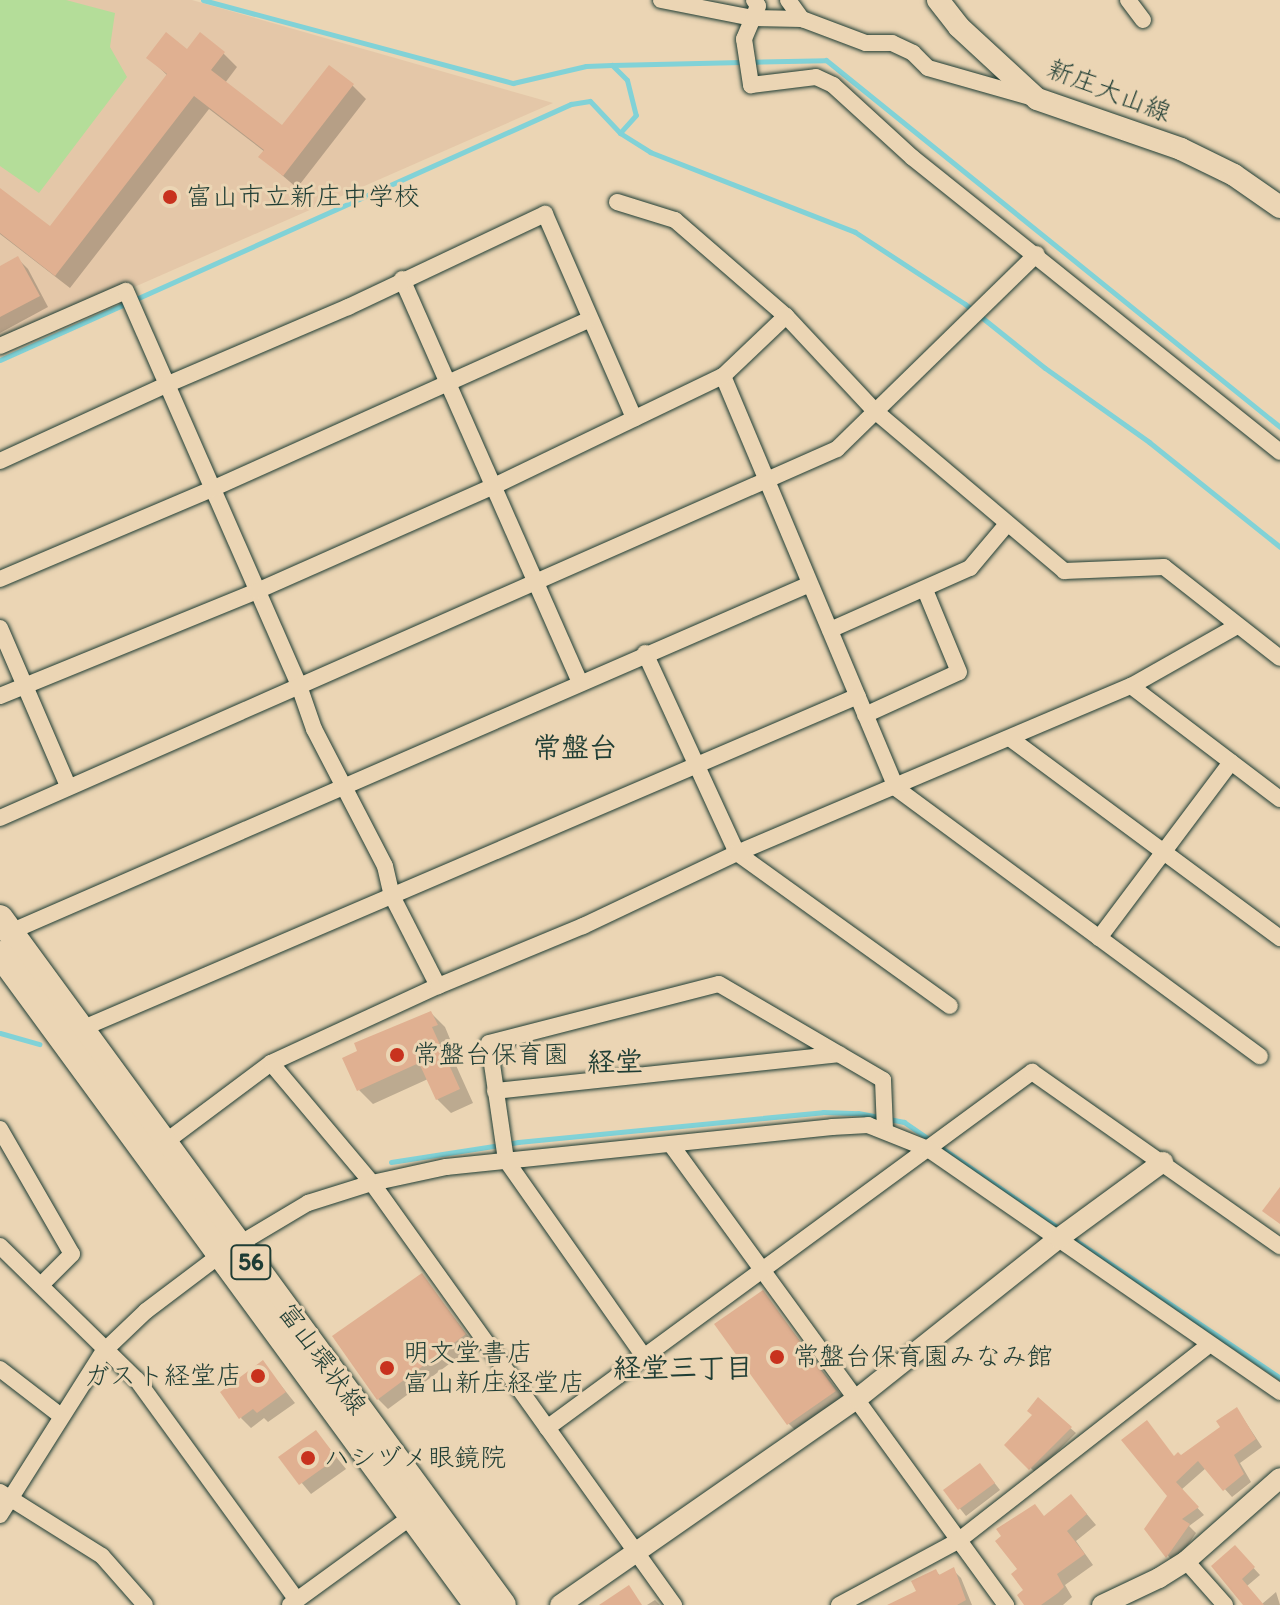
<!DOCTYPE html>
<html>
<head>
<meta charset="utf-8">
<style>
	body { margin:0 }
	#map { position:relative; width:1280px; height:1605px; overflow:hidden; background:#ebd5b4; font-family:Itim,"Klee One",sans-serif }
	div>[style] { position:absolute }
	.built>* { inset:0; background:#e4c7a8 }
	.green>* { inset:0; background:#b4dd99 }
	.shadow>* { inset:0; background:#0003 }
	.stream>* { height:5px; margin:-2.5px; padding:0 2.5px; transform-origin:2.5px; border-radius:2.5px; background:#81d2d7 }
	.building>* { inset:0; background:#e0b091 }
	.roads { filter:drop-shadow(0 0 2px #1f3d34) drop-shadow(0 0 2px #1f3d34) }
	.minor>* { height:16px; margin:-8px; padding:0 8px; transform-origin:8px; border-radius:8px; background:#ebd5b4 }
	.tertiary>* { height:20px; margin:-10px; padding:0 10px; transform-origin:10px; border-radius:10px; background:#ebd5b4 }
	.secondary>* { height:22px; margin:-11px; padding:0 11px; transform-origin:11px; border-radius:11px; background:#ebd5b4 }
	.primary>* { height:26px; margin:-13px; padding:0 13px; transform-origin:13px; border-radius:13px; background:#ebd5b4 }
	.dots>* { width:22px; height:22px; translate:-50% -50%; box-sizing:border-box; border:4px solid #ebd5b4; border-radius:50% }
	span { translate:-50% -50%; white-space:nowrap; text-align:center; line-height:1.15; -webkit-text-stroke:6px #ebd5b4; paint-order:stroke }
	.shield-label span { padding:2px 6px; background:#ebd5b4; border:2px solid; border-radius:6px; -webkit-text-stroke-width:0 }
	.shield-label { font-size:24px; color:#1f3d34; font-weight:700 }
	.street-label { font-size:26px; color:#1f3d34 }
	.poi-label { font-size:26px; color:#1f3d34 }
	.left { translate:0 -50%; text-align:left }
	.right { translate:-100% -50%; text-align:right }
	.neighbourhood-label { font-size:28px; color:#1f3d34; font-weight:700 }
</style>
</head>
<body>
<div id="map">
	<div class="built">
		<div style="clip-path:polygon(0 0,192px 0,553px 103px,0 346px)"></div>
	</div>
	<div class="green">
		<div style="clip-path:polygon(0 0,66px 0,115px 13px,110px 47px,127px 77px,39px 193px,0 166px)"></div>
	</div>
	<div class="shadow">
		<div style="clip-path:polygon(188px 51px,223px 53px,237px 67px,225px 83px,283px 128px,352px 85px,366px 99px,297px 188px,261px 157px,265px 152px,209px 109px,70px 288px,0 234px,0 190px,51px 229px,168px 76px,149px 58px)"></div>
		<div style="clip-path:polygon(18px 259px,28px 269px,48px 307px,0 333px,0 268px)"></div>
		<div style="clip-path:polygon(431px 1013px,445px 1027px,450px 1039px,445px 1041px,473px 1103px,451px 1113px,437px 1099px,428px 1079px,373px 1104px,359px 1090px)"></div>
		<div style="clip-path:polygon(422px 1276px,475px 1345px,388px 1409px,378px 1399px)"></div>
		<div style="clip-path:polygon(763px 1293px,849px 1405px,802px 1437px,788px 1423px)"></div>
		<div style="clip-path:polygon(263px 1363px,295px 1403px,268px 1422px,264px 1418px,251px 1428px,241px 1418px)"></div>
		<div style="clip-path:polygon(1038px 1400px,1076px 1433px,1036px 1473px,1006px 1445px,1035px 1415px)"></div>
		<div style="clip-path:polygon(1237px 1409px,1262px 1447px,1240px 1463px,1251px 1482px,1232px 1497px,1206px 1468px,1181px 1490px,1204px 1515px,1189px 1526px,1196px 1533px,1175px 1564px,1146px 1529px,1170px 1496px,1175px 1458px,1181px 1457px,1223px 1427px)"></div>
		<div style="clip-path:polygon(316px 1432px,346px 1469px,311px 1494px,281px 1458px)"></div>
		<div style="clip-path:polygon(986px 1472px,1000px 1490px,966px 1516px,946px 1491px)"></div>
		<div style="clip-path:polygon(1080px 1506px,1096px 1525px,1076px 1541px,1093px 1565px,1065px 1585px,1072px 1597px,1063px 1605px,1027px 1605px,1020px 1570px,1045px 1517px)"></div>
		<div style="clip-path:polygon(1235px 1548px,1260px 1575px,1247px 1586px,1262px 1604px,1276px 1592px,1280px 1605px,1246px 1605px)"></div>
		<div style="clip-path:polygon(953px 1570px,961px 1578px,972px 1605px,892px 1605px,919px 1592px,935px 1571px,941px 1576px)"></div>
		<div style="clip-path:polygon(655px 1600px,660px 1605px,647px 1605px)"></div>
	</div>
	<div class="stream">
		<div style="left:203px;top:0;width:321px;rotate:15deg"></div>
		<div style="left:513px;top:83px;width:75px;rotate:-13.1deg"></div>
		<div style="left:586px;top:66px;width:26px;rotate:-2deg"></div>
		<div style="left:612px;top:65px;width:21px;rotate:45deg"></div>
		<div style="left:627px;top:80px;width:36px;rotate:76deg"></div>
		<div style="left:636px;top:115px;width:24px;rotate:132deg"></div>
		<div style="left:612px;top:65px;width:214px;rotate:-1.3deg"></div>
		<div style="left:826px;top:60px;width:584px;rotate:38.95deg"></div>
		<div style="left:0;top:360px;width:626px;rotate:-24.15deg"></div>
		<div style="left:571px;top:104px;width:19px;rotate:-9deg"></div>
		<div style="left:590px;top:101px;width:44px;rotate:46.8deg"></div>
		<div style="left:620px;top:133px;width:36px;rotate:32deg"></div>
		<div style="left:650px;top:152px;width:220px;rotate:21.3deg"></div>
		<div style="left:855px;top:232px;width:131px;rotate:33.2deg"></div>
		<div style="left:965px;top:304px;width:102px;rotate:38.7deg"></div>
		<div style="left:1045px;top:368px;width:128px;rotate:35.4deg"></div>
		<div style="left:1149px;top:442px;width:168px;rotate:38.7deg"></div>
		<div style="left:0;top:1033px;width:41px;rotate:15.8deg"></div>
		<div style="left:391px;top:1162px;width:129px;rotate:-8.9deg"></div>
		<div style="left:518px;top:1142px;width:306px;rotate:-5.6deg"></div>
		<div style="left:823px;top:1112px;width:35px;rotate:2deg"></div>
		<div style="left:858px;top:1113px;width:47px;rotate:11.1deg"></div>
		<div style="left:904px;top:1122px;width:191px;rotate:34.5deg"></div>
		<div style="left:1069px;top:1236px;width:254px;rotate:33.9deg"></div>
	</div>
	<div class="building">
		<div style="clip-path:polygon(166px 32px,187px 49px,200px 32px,225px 52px,211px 70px,282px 125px,329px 65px,354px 84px,283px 176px,258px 157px,264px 150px,194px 96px,55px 276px,0 233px,0 188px,50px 226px,167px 74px,146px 58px)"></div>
		<div style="clip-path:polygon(18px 256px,40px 296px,0 317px,0 266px)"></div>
		<div style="clip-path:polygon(431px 1011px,438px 1025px,432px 1027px,460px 1089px,436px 1100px,419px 1063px,357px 1091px,342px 1058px,357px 1051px,354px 1043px)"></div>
		<div style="clip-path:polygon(1280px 1187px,1280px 1224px,1262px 1211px)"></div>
		<div style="clip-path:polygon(422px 1273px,466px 1334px,377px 1400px,332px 1336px)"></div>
		<div style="clip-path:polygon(763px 1290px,836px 1391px,787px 1425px,714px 1324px)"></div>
		<div style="clip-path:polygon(263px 1360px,286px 1392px,257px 1413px,253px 1409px,239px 1419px,220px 1392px)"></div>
		<div style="clip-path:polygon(1038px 1397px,1072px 1427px,1029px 1470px,1004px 1445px,1032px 1415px,1027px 1411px)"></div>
		<div style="clip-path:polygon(1237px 1407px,1256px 1439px,1234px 1455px,1244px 1474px,1223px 1491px,1198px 1461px,1176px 1482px,1199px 1507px,1182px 1519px,1190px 1524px,1166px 1558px,1144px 1529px,1167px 1496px,1121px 1440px,1147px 1420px,1174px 1456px,1178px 1452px,1181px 1455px,1220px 1427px,1216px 1421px)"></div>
		<div style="clip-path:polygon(316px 1430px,337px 1458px,299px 1485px,278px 1457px)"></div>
		<div style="clip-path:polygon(980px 1463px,995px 1483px,958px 1510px,943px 1490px)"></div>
		<div style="clip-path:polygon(1071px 1494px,1087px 1514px,1067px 1531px,1085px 1554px,1057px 1574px,1064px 1587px,1058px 1593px,1041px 1605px,1024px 1605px,1017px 1595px,1023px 1590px,1011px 1574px,1017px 1569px,995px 1541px,1001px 1536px,996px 1529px,1035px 1504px,1044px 1516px)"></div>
		<div style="clip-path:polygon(1235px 1545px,1255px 1567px,1242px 1579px,1264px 1605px,1243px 1605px,1211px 1566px)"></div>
		<div style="clip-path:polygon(954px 1567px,966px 1600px,957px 1605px,887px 1605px,916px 1591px,911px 1581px,936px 1569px,939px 1575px)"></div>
		<div style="clip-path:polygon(629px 1585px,642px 1605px,599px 1605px)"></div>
	</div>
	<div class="roads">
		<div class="minor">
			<div style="left:661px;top:0;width:94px;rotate:11.1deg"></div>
			<div style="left:753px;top:18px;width:49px;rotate:1.2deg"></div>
			<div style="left:802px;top:19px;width:68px;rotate:20.6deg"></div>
			<div style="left:866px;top:43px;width:26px"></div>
			<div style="left:892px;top:43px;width:23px;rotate:25deg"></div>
			<div style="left:913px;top:53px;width:21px;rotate:45deg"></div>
			<div style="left:928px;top:68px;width:109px;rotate:15.9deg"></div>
			<div style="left:754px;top:0;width:7px;rotate:56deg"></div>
			<div style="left:758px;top:6px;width:36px;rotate:113deg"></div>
			<div style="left:744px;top:39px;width:47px;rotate:81.3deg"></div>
			<div style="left:751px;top:85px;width:65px;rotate:-7deg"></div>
			<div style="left:816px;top:77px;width:19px;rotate:25deg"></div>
			<div style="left:833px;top:85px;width:108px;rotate:42.4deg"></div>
			<div style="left:913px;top:158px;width:470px;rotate:38.7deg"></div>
			<div style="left:788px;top:0;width:24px;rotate:54deg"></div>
			<div style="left:1128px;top:0;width:25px;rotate:53deg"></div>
			<div style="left:617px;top:202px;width:61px;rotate:17.2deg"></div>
			<div style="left:675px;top:220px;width:147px;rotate:40.9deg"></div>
			<div style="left:786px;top:316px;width:130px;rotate:46.9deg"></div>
			<div style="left:875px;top:411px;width:248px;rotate:40.2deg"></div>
			<div style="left:1064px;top:571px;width:100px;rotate:-2.3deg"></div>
			<div style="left:1164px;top:567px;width:147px;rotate:38.1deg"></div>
			<div style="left:402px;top:279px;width:441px;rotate:66.2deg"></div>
			<div style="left:0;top:346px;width:137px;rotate:-23.6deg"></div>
			<div style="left:126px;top:291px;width:428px;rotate:66.3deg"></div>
			<div style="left:298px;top:683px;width:49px;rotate:70.8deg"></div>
			<div style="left:314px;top:729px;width:154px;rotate:62.6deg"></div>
			<div style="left:385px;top:866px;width:31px;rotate:77deg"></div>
			<div style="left:392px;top:896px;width:101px;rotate:62.9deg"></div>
			<div style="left:723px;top:376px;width:447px;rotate:67.2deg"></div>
			<div style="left:896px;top:788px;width:452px;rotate:36.4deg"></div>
			<div style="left:0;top:461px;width:183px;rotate:-24.6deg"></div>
			<div style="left:166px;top:385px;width:198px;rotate:-23.2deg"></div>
			<div style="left:348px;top:307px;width:218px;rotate:-25.3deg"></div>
			<div style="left:545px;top:214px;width:223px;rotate:66.4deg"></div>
			<div style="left:0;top:579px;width:230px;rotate:-23deg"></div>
			<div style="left:212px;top:489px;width:412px;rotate:-24.2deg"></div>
			<div style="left:0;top:628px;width:172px;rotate:66.7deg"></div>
			<div style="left:830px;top:630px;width:153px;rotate:-23.9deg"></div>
			<div style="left:970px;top:568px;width:57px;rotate:-49.9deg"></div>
			<div style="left:645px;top:653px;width:220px;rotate:65.3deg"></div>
			<div style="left:737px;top:853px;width:262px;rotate:35.7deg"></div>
			<div style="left:1131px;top:686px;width:187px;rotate:37.2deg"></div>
			<div style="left:0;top:696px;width:278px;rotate:-22.2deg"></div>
			<div style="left:257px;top:591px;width:257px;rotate:-23.9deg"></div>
			<div style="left:492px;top:487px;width:256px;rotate:-25.7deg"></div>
			<div style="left:723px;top:376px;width:87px;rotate:-43.6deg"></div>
			<div style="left:865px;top:715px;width:103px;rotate:-24.6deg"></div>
			<div style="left:959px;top:672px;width:89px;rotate:-112.5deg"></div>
			<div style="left:1011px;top:739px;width:335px;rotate:36.5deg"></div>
			<div style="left:0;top:818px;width:915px;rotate:-23.79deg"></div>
			<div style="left:837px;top:449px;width:279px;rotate:-44.3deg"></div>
			<div style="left:10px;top:932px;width:872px;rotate:-23.51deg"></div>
			<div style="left:1099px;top:938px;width:220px;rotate:-53.1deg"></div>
			<div style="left:81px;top:1029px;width:845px;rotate:-23.2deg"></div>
			<div style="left:271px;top:1063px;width:157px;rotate:49.9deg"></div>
			<div style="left:372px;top:1183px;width:519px;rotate:54.41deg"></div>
			<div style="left:495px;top:1091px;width:346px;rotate:-6.1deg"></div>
			<div style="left:0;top:1129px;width:144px;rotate:60.1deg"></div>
			<div style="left:72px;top:1254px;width:44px;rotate:135deg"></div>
			<div style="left:164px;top:1143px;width:134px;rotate:-36.8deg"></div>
			<div style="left:271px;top:1063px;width:184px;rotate:-24.8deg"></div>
			<div style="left:438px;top:986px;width:157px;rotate:-22.5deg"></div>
			<div style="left:583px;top:926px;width:170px;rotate:-25.4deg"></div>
			<div style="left:737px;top:853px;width:428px;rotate:-23deg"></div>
			<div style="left:1131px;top:686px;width:122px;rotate:-29.5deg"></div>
			<div style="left:672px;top:1146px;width:568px;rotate:53.96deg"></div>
			<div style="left:0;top:1246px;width:192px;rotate:44.4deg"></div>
			<div style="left:137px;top:1380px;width:272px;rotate:54deg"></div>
			<div style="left:645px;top:1358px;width:242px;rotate:-125.1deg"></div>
			<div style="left:506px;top:1160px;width:118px;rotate:-98.3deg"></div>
			<div style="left:489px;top:1043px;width:237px;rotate:-14.4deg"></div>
			<div style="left:719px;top:984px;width:190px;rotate:30.3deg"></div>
			<div style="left:883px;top:1080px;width:50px;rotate:87.7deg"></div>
			<div style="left:0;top:1369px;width:77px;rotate:37.6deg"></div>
			<div style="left:547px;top:1428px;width:602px;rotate:-36.28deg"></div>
			<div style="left:1032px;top:1072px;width:303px;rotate:35.1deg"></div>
			<div style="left:0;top:1492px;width:120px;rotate:32.1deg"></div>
			<div style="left:102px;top:1556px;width:65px;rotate:48.7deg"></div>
			<div style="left:0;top:1515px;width:193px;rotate:-57.7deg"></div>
			<div style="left:103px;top:1352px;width:59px;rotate:-43.6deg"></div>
			<div style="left:146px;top:1311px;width:91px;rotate:-37deg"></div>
			<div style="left:219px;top:1256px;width:104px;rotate:-30.8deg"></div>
			<div style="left:308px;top:1203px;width:67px;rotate:-17.4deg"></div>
			<div style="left:372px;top:1183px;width:76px;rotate:-12.2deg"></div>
			<div style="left:446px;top:1167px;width:388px;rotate:-5.9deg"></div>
			<div style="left:832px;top:1127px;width:36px;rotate:-3deg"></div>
			<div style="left:868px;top:1125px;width:65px;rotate:21.8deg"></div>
			<div style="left:928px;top:1149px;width:428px;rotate:34.6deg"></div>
			<div style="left:1186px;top:1561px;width:59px;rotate:48.4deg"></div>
			<div style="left:290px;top:1605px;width:150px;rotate:-36deg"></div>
			<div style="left:839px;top:1605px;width:135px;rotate:-28.3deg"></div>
			<div style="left:958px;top:1541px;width:318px;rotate:-38deg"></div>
		</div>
		<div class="tertiary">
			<div style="left:560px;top:1605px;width:363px;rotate:-34.8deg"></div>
			<div style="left:858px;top:1398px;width:257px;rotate:-38.5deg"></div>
			<div style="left:1059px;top:1238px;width:129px;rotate:-36.2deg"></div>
			<div style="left:1102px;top:1605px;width:63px;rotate:-25.3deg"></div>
			<div style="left:1159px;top:1578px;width:32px;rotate:-32deg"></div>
			<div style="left:1186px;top:1561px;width:125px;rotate:-41.4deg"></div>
		</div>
		<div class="secondary">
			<div style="left:938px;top:0;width:34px;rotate:52deg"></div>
			<div style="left:959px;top:27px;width:106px;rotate:42.7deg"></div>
			<div style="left:1037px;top:99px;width:152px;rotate:19.1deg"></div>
			<div style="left:1181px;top:149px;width:59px;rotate:26.1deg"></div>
			<div style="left:1234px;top:175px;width:56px;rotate:34.8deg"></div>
		</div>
		<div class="primary">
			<div style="left:0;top:918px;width:851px;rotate:53.79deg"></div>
			<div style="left:0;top:954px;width:807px;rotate:53.77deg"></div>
		</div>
	</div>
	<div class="dots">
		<div style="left:170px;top:197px;background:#c8321e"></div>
		<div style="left:397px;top:1055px;background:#c8321e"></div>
		<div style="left:777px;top:1357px;background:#c8321e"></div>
		<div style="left:387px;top:1368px;background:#c8321e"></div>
		<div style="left:258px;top:1376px;background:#c8321e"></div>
		<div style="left:308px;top:1458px;background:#c8321e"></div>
	</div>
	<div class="shield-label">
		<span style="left:251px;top:1262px">56</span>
	</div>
	<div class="street-label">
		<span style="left:1109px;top:91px;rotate:21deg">新庄大山線</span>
		<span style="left:322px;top:1359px;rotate:54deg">富山環状線</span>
	</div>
	<div class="poi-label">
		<span class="left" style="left:186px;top:197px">富山市立新庄中学校</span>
		<span class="left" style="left:413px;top:1055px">常盤台保育園</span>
		<span class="left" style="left:403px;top:1368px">明文堂書店<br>富山新庄経堂店</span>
		<span class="left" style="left:793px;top:1357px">常盤台保育園みなみ館</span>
		<span class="right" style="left:242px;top:1376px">ガスト経堂店</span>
		<span class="left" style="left:324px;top:1458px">ハシヅメ眼鏡院</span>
	</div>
	<div class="neighbourhood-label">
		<span style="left:575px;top:747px">常盤台</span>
		<span style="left:615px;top:1061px">経堂</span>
		<span style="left:683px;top:1367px">経堂三丁目</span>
	</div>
</div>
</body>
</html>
